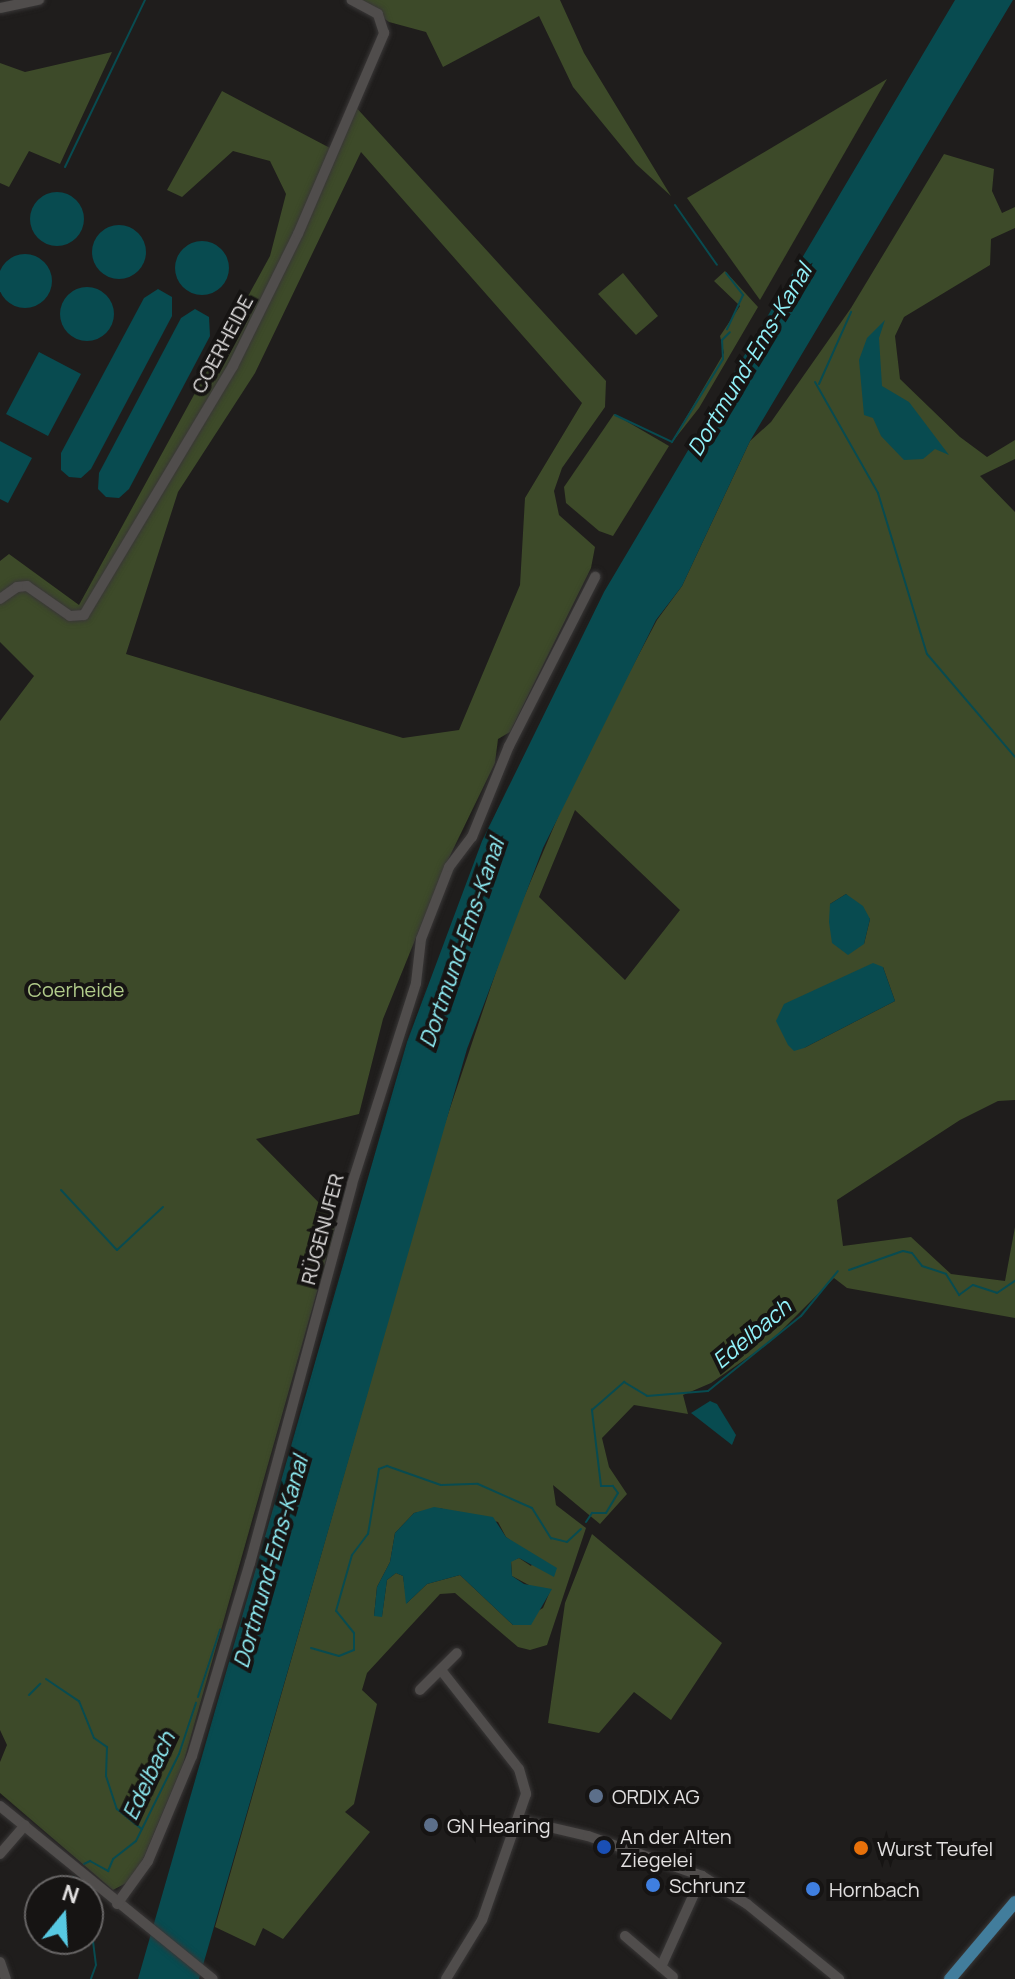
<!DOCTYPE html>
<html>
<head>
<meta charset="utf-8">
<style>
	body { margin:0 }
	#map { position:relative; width:1015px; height:1979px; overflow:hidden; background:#1f1d1c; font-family:Manrope,sans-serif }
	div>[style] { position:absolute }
	.green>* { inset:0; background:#3d4a29 }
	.water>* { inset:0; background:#084b50 }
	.round { border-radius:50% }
	.stream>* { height:2px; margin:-1px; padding:0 1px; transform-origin:1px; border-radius:1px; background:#084b50 }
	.roads { filter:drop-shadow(0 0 2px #393737) drop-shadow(0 0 2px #393737) }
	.minor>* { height:10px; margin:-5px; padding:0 5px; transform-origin:5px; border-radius:5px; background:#504d4c }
	.major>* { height:12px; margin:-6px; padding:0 6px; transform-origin:6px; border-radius:6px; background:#427d9c }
	.dots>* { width:22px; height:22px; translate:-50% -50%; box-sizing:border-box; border:4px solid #161413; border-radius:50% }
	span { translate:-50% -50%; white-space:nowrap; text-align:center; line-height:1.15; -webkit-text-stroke:8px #161413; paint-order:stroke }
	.street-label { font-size:20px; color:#e1dfdf }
	.park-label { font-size:20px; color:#b1cb8a }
	.poi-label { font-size:20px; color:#e1dfdf }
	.left { translate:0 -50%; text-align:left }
	.water-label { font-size:22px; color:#91f1f9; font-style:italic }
	.north { position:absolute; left:24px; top:1875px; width:80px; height:80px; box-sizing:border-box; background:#161413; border:2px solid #676565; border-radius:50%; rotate:18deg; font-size:22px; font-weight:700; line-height:32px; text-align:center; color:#e1dfdf }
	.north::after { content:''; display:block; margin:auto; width:28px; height:36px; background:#57c9e2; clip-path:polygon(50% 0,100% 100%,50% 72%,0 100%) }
</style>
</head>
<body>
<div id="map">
	<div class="green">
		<div style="clip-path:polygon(359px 0,560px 0,584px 53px,671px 196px,636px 164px,573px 87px,539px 16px,443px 67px,426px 32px,389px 22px)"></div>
		<div style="clip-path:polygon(112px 52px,60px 164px,29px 151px,9px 187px,0 183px,0 63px,25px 72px)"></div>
		<div style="clip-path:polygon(887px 79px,760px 300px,687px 198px)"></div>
		<div style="clip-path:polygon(evenodd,222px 91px,330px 148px,353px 104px,606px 381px,605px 407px,562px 468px,554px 491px,559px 515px,595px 547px,591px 568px,510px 732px,498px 739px,495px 763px,445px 866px,383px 1019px,359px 1114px,256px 1139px,337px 1221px,183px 1764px,144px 1857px,130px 1881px,113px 1890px,0 1793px,0 1762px,7px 1745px,0 1730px,0 721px,34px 676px,0 642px,0 561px,9px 554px,79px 605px,270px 256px,286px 194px,270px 161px,233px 151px,182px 197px,167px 190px,222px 91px,361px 152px,582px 403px,525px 498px,520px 585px,459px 730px,403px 738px,126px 654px,178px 492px,255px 373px,361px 152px)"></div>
		<div style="clip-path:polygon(evenodd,944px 154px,994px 169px,992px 191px,1002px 213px,1015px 207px,1015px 228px,991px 239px,990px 265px,904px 317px,895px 336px,900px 379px,960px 437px,987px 457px,1015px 440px,1015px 459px,980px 476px,1015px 512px,1015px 1100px,998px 1101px,960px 1120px,837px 1200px,843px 1246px,911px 1237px,951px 1274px,1005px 1281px,1015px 1227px,1015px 1318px,847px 1288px,834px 1278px,770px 1342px,711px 1383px,683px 1395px,688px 1414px,634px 1405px,602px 1438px,609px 1467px,627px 1494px,600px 1524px,553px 1485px,556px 1505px,586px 1528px,547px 1645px,530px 1650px,518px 1647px,455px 1593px,440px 1594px,367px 1673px,362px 1690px,377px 1704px,354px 1804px,345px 1812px,370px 1832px,283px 1939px,263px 1928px,255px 1946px,215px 1927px,439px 1141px,510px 930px,577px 772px,657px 620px,682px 586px,750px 441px,771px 422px,851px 308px,944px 154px,575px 810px,680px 910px,625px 980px,539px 897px,575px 810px,944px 154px,846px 894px,870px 919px,864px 944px,830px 904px,846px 894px,944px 154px,883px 967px,895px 1001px,804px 1048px,883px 967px,944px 154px,439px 1508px,498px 1522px,506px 1537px,535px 1559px,531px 1566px,519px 1558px,511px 1561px,512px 1576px,540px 1591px,551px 1589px,543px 1608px,513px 1625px,460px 1575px,427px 1584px,407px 1603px,403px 1576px,396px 1573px,387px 1580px,382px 1616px,374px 1616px,377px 1587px,390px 1562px,395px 1533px,414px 1513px,439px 1508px)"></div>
		<div style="clip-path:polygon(725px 271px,758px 307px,699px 408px,670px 445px,724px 353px,720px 336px,740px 306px,714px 281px)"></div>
		<div style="clip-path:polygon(623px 273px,658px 316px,636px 335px,598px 294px)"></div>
		<div style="clip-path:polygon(614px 414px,669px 446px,613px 536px,599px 531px,566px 503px,564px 487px)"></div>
		<div style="clip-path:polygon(592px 1534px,722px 1643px,671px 1720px,634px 1692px,599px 1733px,548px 1723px,565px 1603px)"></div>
	</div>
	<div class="water">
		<div style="clip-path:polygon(955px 0,1013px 0,750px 441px,682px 586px,656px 620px,543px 848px,467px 1049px,199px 1979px,138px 1979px,407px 1042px,482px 841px,604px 592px)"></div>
		<div class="round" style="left:30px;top:192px;width:54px;height:54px"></div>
		<div class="round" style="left:92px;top:225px;width:54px;height:54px"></div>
		<div class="round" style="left:175px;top:241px;width:54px;height:54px"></div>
		<div class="round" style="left:-2px;top:254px;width:54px;height:54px"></div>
		<div class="round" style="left:60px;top:287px;width:54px;height:54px"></div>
		<div style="clip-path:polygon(158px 289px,172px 297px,172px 316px,91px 469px,81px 478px,69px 477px,61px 470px,61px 453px,144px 298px)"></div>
		<div style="clip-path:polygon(195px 309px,209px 317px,210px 336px,129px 489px,119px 498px,106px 497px,98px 489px,99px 473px,181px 318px)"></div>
		<div style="clip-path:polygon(885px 320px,879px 338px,882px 386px,909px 402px,949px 455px,935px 449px,923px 459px,904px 460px,881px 436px,873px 418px,864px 415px,859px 360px,867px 338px)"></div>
		<div style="clip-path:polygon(39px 352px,81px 374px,48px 436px,6px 414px)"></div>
		<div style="clip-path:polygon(0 441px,32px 458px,8px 503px,0 499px)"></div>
		<div style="clip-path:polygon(846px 894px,863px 906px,870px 919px,864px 944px,848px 955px,832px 943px,829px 922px,830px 904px)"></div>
		<div style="clip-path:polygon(873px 963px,883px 967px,895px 1001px,804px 1048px,794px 1051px,788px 1045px,776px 1021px,784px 1004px)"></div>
		<div style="clip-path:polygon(710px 1401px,717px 1404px,736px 1435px,732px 1445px,691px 1413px)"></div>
		<div style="clip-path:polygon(434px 1507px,493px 1517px,506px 1537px,557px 1568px,554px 1577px,519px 1558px,511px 1562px,512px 1576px,524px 1584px,552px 1589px,531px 1625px,513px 1625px,460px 1575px,427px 1584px,406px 1604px,403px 1576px,396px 1573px,387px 1580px,382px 1617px,374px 1616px,377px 1587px,390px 1562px,395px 1533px,414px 1513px)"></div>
	</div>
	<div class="stream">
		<div style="left:65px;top:167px;width:185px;rotate:-64.4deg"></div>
		<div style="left:675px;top:205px;width:73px;rotate:55deg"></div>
		<div style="left:726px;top:273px;width:28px;rotate:52deg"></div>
		<div style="left:743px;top:295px;width:38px;rotate:115deg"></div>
		<div style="left:815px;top:382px;width:128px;rotate:60.4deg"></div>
		<div style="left:878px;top:493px;width:168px;rotate:73.1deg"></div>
		<div style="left:927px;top:654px;width:135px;rotate:49.5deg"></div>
		<div style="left:819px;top:384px;width:79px;rotate:-66deg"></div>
		<div style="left:615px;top:415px;width:63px;rotate:25.3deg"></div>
		<div style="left:672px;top:442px;width:97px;rotate:-58.4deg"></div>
		<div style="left:723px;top:359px;width:19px;rotate:-93deg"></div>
		<div style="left:722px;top:340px;width:11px;rotate:-45deg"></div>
		<div style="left:61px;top:1190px;width:82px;rotate:47deg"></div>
		<div style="left:117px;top:1250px;width:63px;rotate:-43.1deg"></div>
		<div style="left:849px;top:1270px;width:57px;rotate:-19.4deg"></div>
		<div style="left:903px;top:1251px;width:9px;rotate:13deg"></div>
		<div style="left:912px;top:1253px;width:16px;rotate:52deg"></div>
		<div style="left:922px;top:1266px;width:25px;rotate:18deg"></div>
		<div style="left:946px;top:1274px;width:25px;rotate:58deg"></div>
		<div style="left:959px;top:1295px;width:17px;rotate:-36deg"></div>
		<div style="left:973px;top:1285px;width:25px;rotate:18deg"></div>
		<div style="left:997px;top:1293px;width:22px;rotate:-34deg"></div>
		<div style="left:586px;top:1522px;width:11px;rotate:-56deg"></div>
		<div style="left:592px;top:1513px;width:14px"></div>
		<div style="left:606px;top:1513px;width:23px;rotate:-59deg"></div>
		<div style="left:618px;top:1493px;width:9px;rotate:-126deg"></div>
		<div style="left:613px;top:1486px;width:12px;rotate:180deg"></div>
		<div style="left:601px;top:1486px;width:77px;rotate:-96.8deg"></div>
		<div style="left:592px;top:1410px;width:43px;rotate:-41.2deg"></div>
		<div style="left:624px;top:1382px;width:27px;rotate:31deg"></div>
		<div style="left:647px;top:1396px;width:61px;rotate:-4.7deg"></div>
		<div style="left:708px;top:1391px;width:119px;rotate:-38.9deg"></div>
		<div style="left:801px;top:1316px;width:58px;rotate:-50.6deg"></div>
		<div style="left:311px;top:1648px;width:29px;rotate:16deg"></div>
		<div style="left:339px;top:1656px;width:16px;rotate:-22deg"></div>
		<div style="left:354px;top:1650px;width:17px;rotate:-90deg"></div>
		<div style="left:354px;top:1633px;width:28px;rotate:-129deg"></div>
		<div style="left:336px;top:1611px;width:58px;rotate:-74.1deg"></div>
		<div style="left:352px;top:1555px;width:26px;rotate:-53deg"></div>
		<div style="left:368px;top:1534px;width:66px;rotate:-80.4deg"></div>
		<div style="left:379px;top:1469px;width:9px;rotate:-21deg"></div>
		<div style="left:387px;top:1466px;width:57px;rotate:19.4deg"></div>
		<div style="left:441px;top:1485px;width:37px;rotate:-2deg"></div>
		<div style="left:478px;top:1484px;width:59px;rotate:24deg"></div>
		<div style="left:532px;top:1508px;width:36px;rotate:58deg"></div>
		<div style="left:551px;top:1538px;width:16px;rotate:14deg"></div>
		<div style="left:567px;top:1542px;width:19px;rotate:-43deg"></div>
		<div style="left:46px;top:1679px;width:40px;rotate:34deg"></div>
		<div style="left:79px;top:1701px;width:40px;rotate:68deg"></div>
		<div style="left:94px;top:1738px;width:16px;rotate:35deg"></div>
		<div style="left:107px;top:1747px;width:29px;rotate:92deg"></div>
		<div style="left:106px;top:1776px;width:35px;rotate:72deg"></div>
		<div style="left:117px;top:1809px;width:32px;rotate:39deg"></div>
		<div style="left:29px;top:1695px;width:16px;rotate:-45deg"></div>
		<div style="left:198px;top:1697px;width:71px;rotate:-71.8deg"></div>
		<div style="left:84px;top:1864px;width:7px;rotate:-27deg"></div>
		<div style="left:90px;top:1861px;width:21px;rotate:29deg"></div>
		<div style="left:108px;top:1871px;width:13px;rotate:-67deg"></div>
		<div style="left:113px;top:1859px;width:29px;rotate:-38deg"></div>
		<div style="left:136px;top:1841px;width:97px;rotate:-63.7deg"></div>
		<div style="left:179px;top:1754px;width:54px;rotate:-71.6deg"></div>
		<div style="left:73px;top:1877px;width:7px;rotate:117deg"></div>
		<div style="left:70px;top:1883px;width:11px;rotate:45deg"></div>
		<div style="left:88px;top:1901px;width:64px;rotate:82.9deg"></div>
		<div style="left:96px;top:1965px;width:15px;rotate:110deg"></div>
	</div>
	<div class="roads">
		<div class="minor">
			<div style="left:0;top:8px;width:40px;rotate:-12deg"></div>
			<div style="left:0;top:599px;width:21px;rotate:-35deg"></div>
			<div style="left:17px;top:587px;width:10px;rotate:-6deg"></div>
			<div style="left:27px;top:586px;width:52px;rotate:34.9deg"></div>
			<div style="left:70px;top:616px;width:14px;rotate:-4deg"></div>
			<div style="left:84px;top:615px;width:290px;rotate:-59.1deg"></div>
			<div style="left:233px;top:366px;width:147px;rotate:-63.8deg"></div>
			<div style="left:298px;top:234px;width:219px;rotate:-66.8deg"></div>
			<div style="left:384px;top:33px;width:20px;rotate:-108deg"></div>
			<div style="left:378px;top:14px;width:30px;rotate:-152deg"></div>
			<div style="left:441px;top:1670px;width:126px;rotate:51.8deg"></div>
			<div style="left:519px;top:1769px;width:26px;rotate:74deg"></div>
			<div style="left:526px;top:1794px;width:133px;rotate:109.2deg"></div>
			<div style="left:482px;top:1920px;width:69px;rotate:121.4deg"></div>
			<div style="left:420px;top:1690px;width:52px;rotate:-45deg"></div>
			<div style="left:0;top:1806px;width:274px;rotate:39.1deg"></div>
			<div style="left:519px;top:1820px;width:71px;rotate:13.1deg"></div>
			<div style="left:588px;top:1836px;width:121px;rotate:19.3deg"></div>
			<div style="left:702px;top:1876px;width:53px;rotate:31.9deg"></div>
			<div style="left:747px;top:1904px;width:119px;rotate:39.2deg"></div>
			<div style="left:0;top:1854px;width:38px;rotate:-49deg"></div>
			<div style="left:117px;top:1904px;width:53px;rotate:-54.2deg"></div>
			<div style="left:148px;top:1861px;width:114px;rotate:-67.3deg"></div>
			<div style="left:192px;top:1756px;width:202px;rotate:-73.3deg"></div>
			<div style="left:250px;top:1563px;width:392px;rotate:-74.9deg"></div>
			<div style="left:352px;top:1184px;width:211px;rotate:-72.3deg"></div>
			<div style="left:416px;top:983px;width:44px;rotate:-83.5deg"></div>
			<div style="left:421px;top:939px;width:77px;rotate:-68.7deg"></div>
			<div style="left:449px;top:867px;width:38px;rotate:-53deg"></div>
			<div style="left:472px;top:837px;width:98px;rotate:-67.9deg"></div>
			<div style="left:509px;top:746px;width:190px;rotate:-63deg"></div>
			<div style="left:625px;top:1936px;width:63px;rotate:40.5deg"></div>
			<div style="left:0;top:1962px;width:18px;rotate:71deg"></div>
			<div style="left:661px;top:1967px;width:100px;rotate:-65.7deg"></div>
		</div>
		<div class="major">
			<div style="left:950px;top:1979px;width:101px;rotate:-49.8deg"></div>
		</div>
	</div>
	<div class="dots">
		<div style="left:596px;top:1796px;background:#5c6f8a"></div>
		<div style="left:431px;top:1825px;background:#5c6f8a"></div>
		<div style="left:604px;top:1847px;background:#1a4fb4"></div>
		<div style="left:861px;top:1848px;background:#e8710a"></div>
		<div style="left:653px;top:1885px;background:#3f7fe0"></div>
		<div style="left:813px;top:1889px;background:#3f7fe0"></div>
	</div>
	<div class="street-label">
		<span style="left:222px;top:344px;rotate:-62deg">COERHEIDE</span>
		<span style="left:322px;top:1229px;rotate:-75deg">RÜGENUFER</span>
	</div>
	<div class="park-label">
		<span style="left:76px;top:989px">Coerheide</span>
	</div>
	<div class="poi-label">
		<span class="left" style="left:612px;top:1796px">ORDIX AG</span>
		<span class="left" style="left:447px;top:1825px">GN Hearing</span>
		<span class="left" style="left:620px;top:1848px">An der Alten<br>Ziegelei</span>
		<span class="left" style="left:877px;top:1848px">Wurst Teufel</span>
		<span class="left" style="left:669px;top:1885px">Schrunz</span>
		<span class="left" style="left:829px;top:1889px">Hornbach</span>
	</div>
	<div class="water-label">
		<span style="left:750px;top:360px;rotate:-59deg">Dortmund-Ems-Kanal</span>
		<span style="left:462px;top:943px;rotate:-71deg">Dortmund-Ems-Kanal</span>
		<span style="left:752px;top:1334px;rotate:-40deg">Edelbach</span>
		<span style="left:271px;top:1562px;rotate:-74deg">Dortmund-Ems-Kanal</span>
		<span style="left:149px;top:1776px;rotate:-65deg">Edelbach</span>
	</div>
	<div class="north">N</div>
</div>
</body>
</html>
